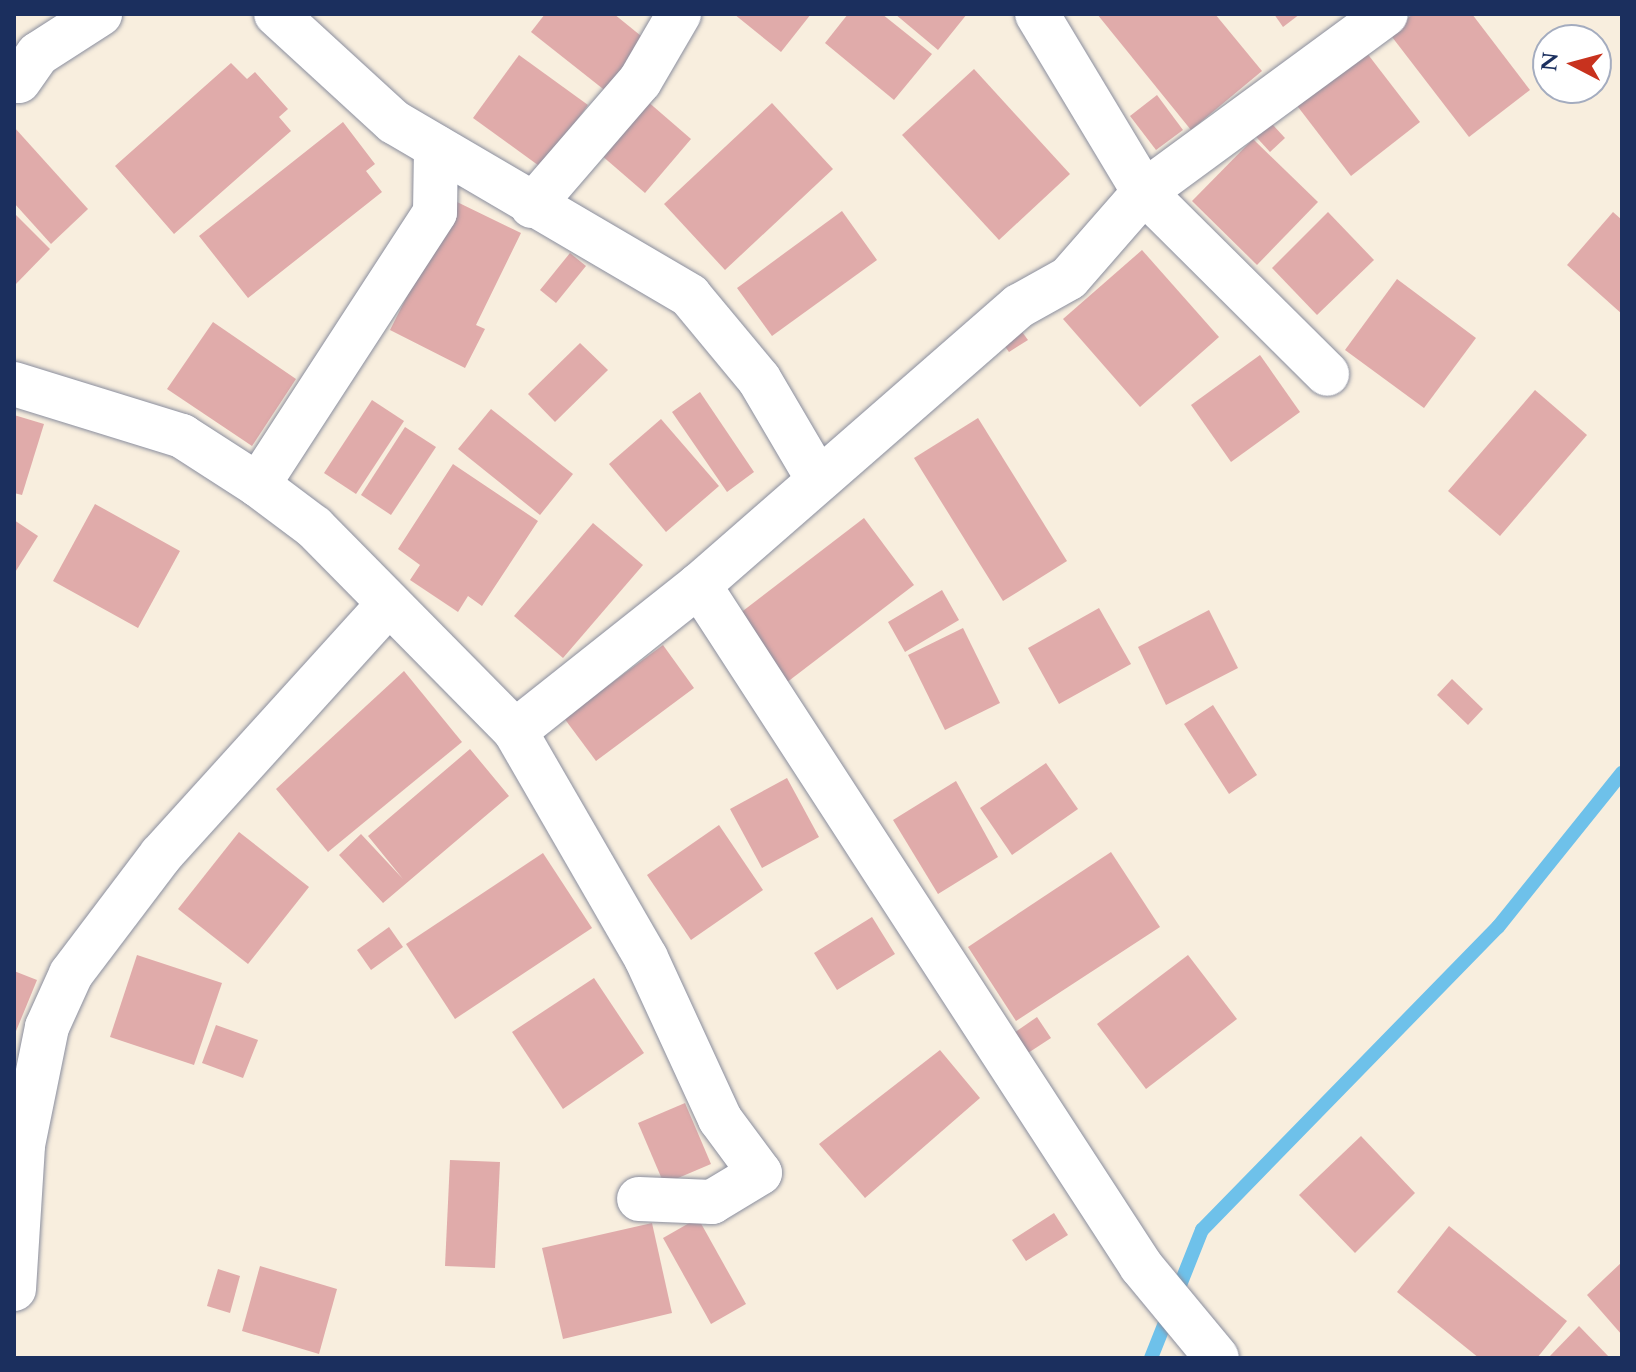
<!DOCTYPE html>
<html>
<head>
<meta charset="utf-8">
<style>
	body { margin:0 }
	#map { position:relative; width:1636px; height:1372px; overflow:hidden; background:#f8eede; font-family:Cardo,serif }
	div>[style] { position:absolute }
	.stream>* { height:14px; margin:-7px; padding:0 7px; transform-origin:7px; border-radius:7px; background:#6ec1ea }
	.building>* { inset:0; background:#e0abaa }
	.roads { filter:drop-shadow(0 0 2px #8a8e9e) drop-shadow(0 0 2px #8a8e9e) }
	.street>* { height:44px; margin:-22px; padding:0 22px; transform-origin:22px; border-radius:22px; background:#fff }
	span { translate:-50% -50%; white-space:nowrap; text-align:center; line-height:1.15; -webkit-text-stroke:6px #fff; paint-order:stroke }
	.frame { position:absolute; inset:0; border:16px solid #1b2f5e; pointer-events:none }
	.north { position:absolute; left:1532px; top:24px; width:80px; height:80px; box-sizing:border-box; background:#fff; border:2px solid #a4acbf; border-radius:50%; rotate:276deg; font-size:22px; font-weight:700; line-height:32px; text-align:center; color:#1b2f5e }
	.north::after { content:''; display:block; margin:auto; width:28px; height:36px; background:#c8321e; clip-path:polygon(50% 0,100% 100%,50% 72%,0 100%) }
</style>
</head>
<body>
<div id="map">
	<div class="stream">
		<div style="left:1151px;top:1358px;width:138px;rotate:-68.3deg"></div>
		<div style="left:1202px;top:1230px;width:424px;rotate:-45.7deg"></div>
		<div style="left:1498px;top:927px;width:198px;rotate:-51.2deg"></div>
	</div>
	<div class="building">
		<div style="clip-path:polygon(545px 14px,614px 14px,651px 44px,612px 96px,531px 32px)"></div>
		<div style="clip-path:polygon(734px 14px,811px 14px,781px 52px)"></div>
		<div style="clip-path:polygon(848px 14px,882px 14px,932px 54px,894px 100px,825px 43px)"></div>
		<div style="clip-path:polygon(895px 14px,967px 14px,938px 50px)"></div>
		<div style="clip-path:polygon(1097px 14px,1215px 14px,1262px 71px,1191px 130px)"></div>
		<div style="clip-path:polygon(1274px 14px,1300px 14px,1283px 27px)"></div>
		<div style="clip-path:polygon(1413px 14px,1472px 14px,1530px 90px,1469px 137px,1389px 33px)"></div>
		<div style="clip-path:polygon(1363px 48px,1420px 122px,1351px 176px,1295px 103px)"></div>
		<div style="clip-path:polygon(519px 55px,588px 105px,542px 168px,473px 118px)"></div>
		<div style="clip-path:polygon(231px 63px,247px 79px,255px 72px,288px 109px,279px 117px,291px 131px,174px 234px,115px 166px)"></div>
		<div style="clip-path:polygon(974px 69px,1070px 174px,999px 240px,902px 135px)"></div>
		<div style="clip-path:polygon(639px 94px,691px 139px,645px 193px,593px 148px)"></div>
		<div style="clip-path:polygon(1157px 95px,1183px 130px,1156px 150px,1130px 116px)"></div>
		<div style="clip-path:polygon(772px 103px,833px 169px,725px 270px,664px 204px)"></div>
		<div style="clip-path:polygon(1263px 114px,1285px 138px,1270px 152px,1248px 128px)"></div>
		<div style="clip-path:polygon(343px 122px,375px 164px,366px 171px,382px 192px,248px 298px,199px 236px)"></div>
		<div style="clip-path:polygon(14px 127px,88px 209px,51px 244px,14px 203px)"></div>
		<div style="clip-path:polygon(1253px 139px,1318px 202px,1257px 265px,1192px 201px)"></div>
		<div style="clip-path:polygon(455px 201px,521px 233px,476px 325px,485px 329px,465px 368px,390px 330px)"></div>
		<div style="clip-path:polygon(842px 211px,877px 260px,772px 336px,737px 288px)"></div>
		<div style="clip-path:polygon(1328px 212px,1374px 260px,1317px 315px,1272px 268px)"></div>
		<div style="clip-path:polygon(1613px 212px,1622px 220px,1622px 314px,1567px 265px)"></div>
		<div style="clip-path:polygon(14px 213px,50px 249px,14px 286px)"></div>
		<div style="clip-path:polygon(1142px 250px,1219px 337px,1140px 407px,1063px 319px)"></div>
		<div style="clip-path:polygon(570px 253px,586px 266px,556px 303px,540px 290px)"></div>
		<div style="clip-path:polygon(1397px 279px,1476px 338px,1424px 408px,1345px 350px)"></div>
		<div style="clip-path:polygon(1014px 321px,1028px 340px,1009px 352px,996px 334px)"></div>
		<div style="clip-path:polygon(213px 322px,296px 379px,252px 446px,167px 389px)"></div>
		<div style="clip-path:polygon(580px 343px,608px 370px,555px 422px,528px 394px)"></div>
		<div style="clip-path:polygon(1260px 355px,1300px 412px,1231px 462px,1191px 405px)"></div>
		<div style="clip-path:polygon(1535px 390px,1587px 435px,1500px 536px,1448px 491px)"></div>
		<div style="clip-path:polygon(700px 392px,754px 472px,727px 492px,672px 412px)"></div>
		<div style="clip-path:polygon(372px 400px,404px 421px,356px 494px,324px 473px)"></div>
		<div style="clip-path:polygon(491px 409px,573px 474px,540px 515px,458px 449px)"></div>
		<div style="clip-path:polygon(14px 415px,44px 424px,22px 495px,14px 493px)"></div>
		<div style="clip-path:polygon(978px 418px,1067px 561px,1003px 601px,914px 458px)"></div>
		<div style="clip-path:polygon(661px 419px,719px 486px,666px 532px,609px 464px)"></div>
		<div style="clip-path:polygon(405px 427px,436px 447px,391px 515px,361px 495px)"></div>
		<div style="clip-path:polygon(453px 464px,538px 521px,482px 606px,468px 596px,458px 612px,410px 580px,420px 565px,398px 549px)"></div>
		<div style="clip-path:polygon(95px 504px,180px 551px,138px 628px,53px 581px)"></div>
		<div style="clip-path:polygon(864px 518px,914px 585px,786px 683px,735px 617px)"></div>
		<div style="clip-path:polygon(14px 520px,38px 536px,14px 574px)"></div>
		<div style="clip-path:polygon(593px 523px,643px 565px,563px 658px,514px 616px)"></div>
		<div style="clip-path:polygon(942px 590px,959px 620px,905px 652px,888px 622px)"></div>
		<div style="clip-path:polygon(1099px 608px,1131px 664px,1059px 704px,1028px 648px)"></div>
		<div style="clip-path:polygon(1209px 610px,1238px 668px,1166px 705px,1138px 647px)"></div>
		<div style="clip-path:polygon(963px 628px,1000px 703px,945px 730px,908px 655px)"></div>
		<div style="clip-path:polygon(663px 645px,694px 688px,596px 761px,564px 718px)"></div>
		<div style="clip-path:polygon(404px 671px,462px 742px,328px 852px,276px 789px)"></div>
		<div style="clip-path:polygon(1452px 679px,1483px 709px,1468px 725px,1437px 695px)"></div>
		<div style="clip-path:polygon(1213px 705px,1257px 775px,1229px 794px,1184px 724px)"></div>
		<div style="clip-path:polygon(470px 749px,509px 796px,383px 903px,339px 855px,361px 834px,403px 879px,368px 836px)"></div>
		<div style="clip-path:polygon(1046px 763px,1078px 809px,1012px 855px,980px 808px)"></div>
		<div style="clip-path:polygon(787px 778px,819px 837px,762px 868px,730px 809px)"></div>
		<div style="clip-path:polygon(956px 781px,998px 857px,938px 894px,893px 820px)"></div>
		<div style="clip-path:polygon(719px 825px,763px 890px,691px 940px,647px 875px)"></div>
		<div style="clip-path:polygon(239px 832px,309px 887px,248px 964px,178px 909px)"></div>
		<div style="clip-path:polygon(1111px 852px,1160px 927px,1016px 1021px,968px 947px)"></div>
		<div style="clip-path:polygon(543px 853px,592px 928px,455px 1019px,406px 944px)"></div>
		<div style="clip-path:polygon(872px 917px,895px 954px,837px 990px,814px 953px)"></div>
		<div style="clip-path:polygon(389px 927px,403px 947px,371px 970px,357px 950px)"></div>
		<div style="clip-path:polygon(137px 955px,222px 983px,194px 1065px,110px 1037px)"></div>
		<div style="clip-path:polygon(1188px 955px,1237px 1019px,1146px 1089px,1097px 1024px)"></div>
		<div style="clip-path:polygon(14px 971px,37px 980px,14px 1036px)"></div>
		<div style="clip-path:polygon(594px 978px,644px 1053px,563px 1109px,512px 1032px)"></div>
		<div style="clip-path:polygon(1037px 1017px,1051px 1038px,1028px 1053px,1014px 1033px)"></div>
		<div style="clip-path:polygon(216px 1025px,258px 1040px,243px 1078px,202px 1063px)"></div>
		<div style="clip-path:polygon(940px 1050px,980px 1098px,865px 1198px,819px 1144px)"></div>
		<div style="clip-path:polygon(685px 1103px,711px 1164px,664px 1184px,638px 1123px)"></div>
		<div style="clip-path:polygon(1361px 1136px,1415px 1193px,1355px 1253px,1299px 1195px)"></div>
		<div style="clip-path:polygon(450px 1160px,500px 1162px,495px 1268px,445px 1266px)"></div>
		<div style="clip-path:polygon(1054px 1213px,1068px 1235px,1026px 1261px,1012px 1240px)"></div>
		<div style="clip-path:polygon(698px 1218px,746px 1304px,711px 1324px,663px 1238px)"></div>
		<div style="clip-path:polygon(652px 1223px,672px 1313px,563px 1339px,542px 1248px)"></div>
		<div style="clip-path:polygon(1449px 1226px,1567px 1321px,1537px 1358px,1479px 1358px,1397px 1292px)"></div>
		<div style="clip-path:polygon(1622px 1262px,1622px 1335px,1587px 1295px)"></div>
		<div style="clip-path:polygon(260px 1266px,337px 1289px,319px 1354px,242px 1331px)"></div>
		<div style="clip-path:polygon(218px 1269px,240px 1276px,230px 1313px,207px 1306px)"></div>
		<div style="clip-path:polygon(1579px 1326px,1610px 1358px,1548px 1358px)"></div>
	</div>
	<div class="roads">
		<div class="street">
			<div style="left:276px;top:14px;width:160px;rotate:42.5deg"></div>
			<div style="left:394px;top:122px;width:343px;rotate:30.4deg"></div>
			<div style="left:690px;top:296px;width:108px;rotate:50.3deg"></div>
			<div style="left:759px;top:379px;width:115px;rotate:59.6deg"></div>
			<div style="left:1037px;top:14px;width:208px;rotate:59deg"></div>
			<div style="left:1144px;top:192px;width:258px;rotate:44.8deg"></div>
			<div style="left:19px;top:81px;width:33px;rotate:-55deg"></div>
			<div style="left:38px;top:54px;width:74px;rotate:-32.8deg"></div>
			<div style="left:532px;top:206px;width:165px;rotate:-49.2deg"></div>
			<div style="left:640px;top:81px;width:78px;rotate:-59.8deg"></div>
			<div style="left:14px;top:384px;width:176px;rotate:17.2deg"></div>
			<div style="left:182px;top:436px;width:90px;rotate:32.8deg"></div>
			<div style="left:258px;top:485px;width:70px;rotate:36.9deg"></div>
			<div style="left:314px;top:527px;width:286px;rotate:45.4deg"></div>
			<div style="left:515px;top:731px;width:262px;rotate:60deg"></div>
			<div style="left:646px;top:958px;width:177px;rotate:65.3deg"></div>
			<div style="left:720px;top:1119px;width:67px;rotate:53.5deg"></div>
			<div style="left:760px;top:1173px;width:56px;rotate:148.9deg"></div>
			<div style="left:712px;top:1202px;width:73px;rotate:-177.6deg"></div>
			<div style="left:258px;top:485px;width:325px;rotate:-57deg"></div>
			<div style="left:435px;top:212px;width:65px;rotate:-89.1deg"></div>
			<div style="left:699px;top:585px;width:812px;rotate:57.01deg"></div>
			<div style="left:1141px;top:1266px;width:119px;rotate:50.4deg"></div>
			<div style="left:515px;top:731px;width:235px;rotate:-38.4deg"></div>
			<div style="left:699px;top:585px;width:425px;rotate:-41.1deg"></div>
			<div style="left:1019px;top:306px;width:57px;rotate:-29.2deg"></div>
			<div style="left:1069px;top:278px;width:114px;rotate:-48.9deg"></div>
			<div style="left:1144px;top:192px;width:300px;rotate:-36.3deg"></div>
			<div style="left:14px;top:1289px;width:144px;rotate:-86.4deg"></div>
			<div style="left:23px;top:1145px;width:120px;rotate:-78.5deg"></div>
			<div style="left:47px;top:1027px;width:58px;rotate:-65.6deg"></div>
			<div style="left:71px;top:974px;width:149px;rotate:-52.9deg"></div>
			<div style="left:161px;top:855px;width:336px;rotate:-47.8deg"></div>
		</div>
	</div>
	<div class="frame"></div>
	<div class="north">N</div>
</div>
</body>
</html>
